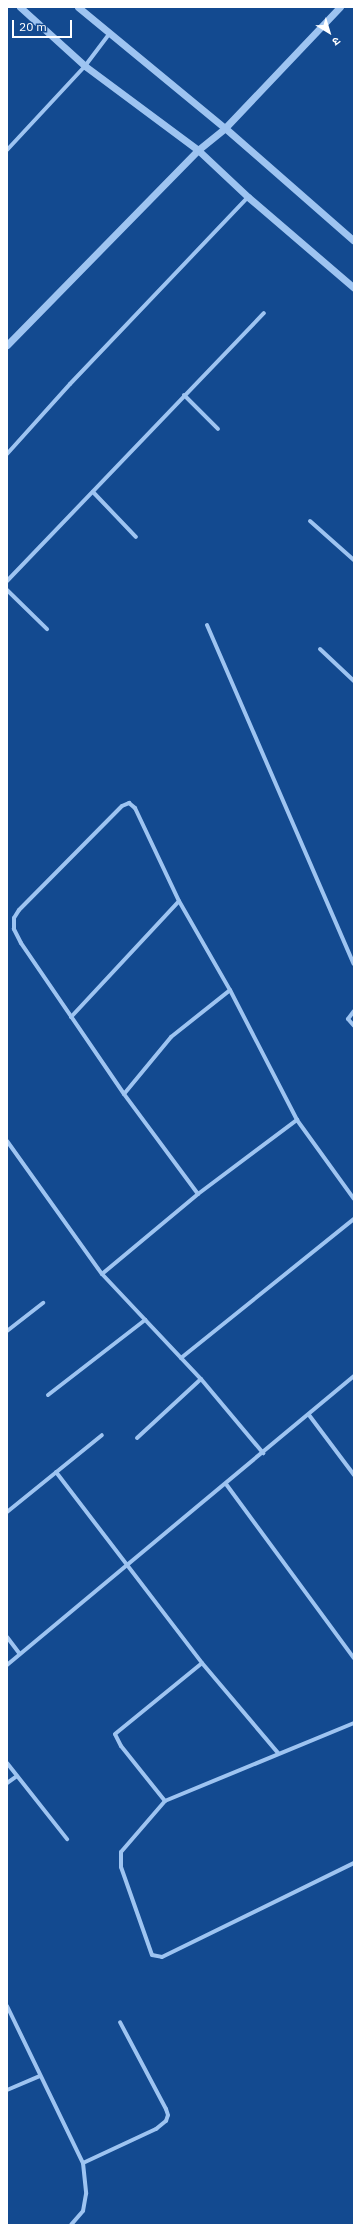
<!DOCTYPE html>
<html>
<head>
<meta charset="utf-8">
<style>
  body { margin:0 }
  #map { position:relative; width:361px; height:2232px; overflow:hidden; background:#134a90; font-family:"IBM Plex Sans","Noto Sans Devanagari",sans-serif }
  div>[style] { position:absolute }
  .minor>* { height:4px; margin:-2px; padding:0 2px; transform-origin:2px; border-radius:2px; background:#9ec4f1 }
  .tertiary>* { height:7px; margin:-3.5px; padding:0 3.5px; transform-origin:3.5px; border-radius:3.5px; background:#9ec4f1 }
  span { translate:-50% -50%; white-space:nowrap; text-align:center; line-height:1.15; -webkit-text-stroke:3px #134a90; paint-order:stroke }
  .frame { position:absolute; inset:0; border:8px solid #fff; pointer-events:none }
  .north { position:absolute; left:309px; top:12px; width:40px; height:40px; -webkit-text-stroke:3px #134a90; paint-order:stroke; rotate:142deg; font-size:11px; font-weight:700; line-height:16px; text-align:center; color:#fff }
  .north::after { content:''; display:block; margin:auto; width:14px; height:18px; background:#fff; clip-path:polygon(50% 0,100% 100%,50% 72%,0 100%) }
  .scale { position:absolute; left:12px; top:20px; width:60px; height:18px; box-sizing:border-box; border:2px solid #fff; border-top:0; padding-left:5px; font-size:12px; line-height:14px; white-space:nowrap; color:#fff; -webkit-text-stroke:3px #134a90; paint-order:stroke }
</style>
</head>
<body>
<div id="map">
  <div class="minor">
    <i style="left:7px;top:150px;width:115px;rotate:-47.1deg"></i>
    <i style="left:85px;top:66px;width:41px;rotate:-52.9deg"></i>
    <i style="left:184px;top:395px;width:48px;rotate:45deg"></i>
    <i style="left:7px;top:454px;width:94px;rotate:-48deg"></i>
    <i style="left:70px;top:384px;width:258px;rotate:-46.4deg"></i>
    <i style="left:93px;top:492px;width:62px;rotate:46.3deg"></i>
    <i style="left:310px;top:521px;width:59px;rotate:41.6deg"></i>
    <i style="left:7px;top:581px;width:371px;rotate:-46.2deg"></i>
    <i style="left:7px;top:590px;width:56px;rotate:44.3deg"></i>
    <i style="left:207px;top:625px;width:369px;rotate:66.6deg"></i>
    <i style="left:320px;top:649px;width:47px;rotate:43.3deg"></i>
    <i style="left:354px;top:1011px;width:10px;rotate:127deg"></i>
    <i style="left:348px;top:1019px;width:9px;rotate:49deg"></i>
    <i style="left:71px;top:1017px;width:158px;rotate:-47deg"></i>
    <i style="left:124px;top:1094px;width:74px;rotate:-50.5deg"></i>
    <i style="left:171px;top:1037px;width:75px;rotate:-38.5deg"></i>
    <i style="left:7px;top:1141px;width:163px;rotate:54.5deg"></i>
    <i style="left:102px;top:1274px;width:144px;rotate:46.7deg"></i>
    <i style="left:201px;top:1379px;width:97px;rotate:50deg"></i>
    <i style="left:198px;top:1194px;width:124px;rotate:-126.5deg"></i>
    <i style="left:124px;top:1094px;width:183px;rotate:-124.3deg"></i>
    <i style="left:21px;top:943px;width:16px;rotate:-117deg"></i>
    <i style="left:14px;top:929px;width:11px;rotate:-90deg"></i>
    <i style="left:14px;top:918px;width:9px;rotate:-58deg"></i>
    <i style="left:19px;top:910px;width:146px;rotate:-45.3deg"></i>
    <i style="left:122px;top:806px;width:8px;rotate:-23deg"></i>
    <i style="left:129px;top:803px;width:8px;rotate:40deg"></i>
    <i style="left:135px;top:808px;width:103px;rotate:64.7deg"></i>
    <i style="left:179px;top:901px;width:103px;rotate:60.2deg"></i>
    <i style="left:230px;top:990px;width:146px;rotate:62.7deg"></i>
    <i style="left:297px;top:1120px;width:97px;rotate:54.2deg"></i>
    <i style="left:102px;top:1274px;width:125px;rotate:-39.8deg"></i>
    <i style="left:198px;top:1194px;width:124px;rotate:-36.8deg"></i>
    <i style="left:7px;top:1331px;width:46px;rotate:-37.9deg"></i>
    <i style="left:181px;top:1358px;width:222px;rotate:-38.8deg"></i>
    <i style="left:48px;top:1395px;width:123px;rotate:-37.7deg"></i>
    <i style="left:309px;top:1415px;width:75px;rotate:53.1deg"></i>
    <i style="left:137px;top:1438px;width:87px;rotate:-42.7deg"></i>
    <i style="left:56px;top:1472px;width:240px;rotate:52.6deg"></i>
    <i style="left:202px;top:1663px;width:118px;rotate:49.8deg"></i>
    <i style="left:226px;top:1484px;width:216px;rotate:53.7deg"></i>
    <i style="left:7px;top:1512px;width:122px;rotate:-39deg"></i>
    <i style="left:7px;top:1637px;width:21px;rotate:53deg"></i>
    <i style="left:7px;top:1665px;width:452px;rotate:-39.8deg"></i>
    <i style="left:354px;top:1723px;width:204px;rotate:157.6deg"></i>
    <i style="left:165px;top:1801px;width:67px;rotate:130.8deg"></i>
    <i style="left:121px;top:1852px;width:15px;rotate:90deg"></i>
    <i style="left:121px;top:1867px;width:93px;rotate:70.6deg"></i>
    <i style="left:152px;top:1955px;width:10px;rotate:11deg"></i>
    <i style="left:162px;top:1957px;width:214px;rotate:-26.1deg"></i>
    <i style="left:7px;top:1763px;width:97px;rotate:51.7deg"></i>
    <i style="left:7px;top:1783px;width:12px;rotate:-35deg"></i>
    <i style="left:165px;top:1801px;width:70px;rotate:-128.7deg"></i>
    <i style="left:121px;top:1746px;width:13px;rotate:-117deg"></i>
    <i style="left:115px;top:1734px;width:112px;rotate:-39.2deg"></i>
    <i style="left:7px;top:2006px;width:174px;rotate:64.2deg"></i>
    <i style="left:83px;top:2163px;width:31px;rotate:84deg"></i>
    <i style="left:86px;top:2194px;width:17px;rotate:100deg"></i>
    <i style="left:83px;top:2211px;width:18px;rotate:131deg"></i>
    <i style="left:7px;top:2090px;width:36px;rotate:-23deg"></i>
    <i style="left:83px;top:2163px;width:81px;rotate:-25deg"></i>
    <i style="left:156px;top:2129px;width:13px;rotate:-39deg"></i>
    <i style="left:166px;top:2121px;width:6px;rotate:-72deg"></i>
    <i style="left:168px;top:2115px;width:6px;rotate:-108deg"></i>
    <i style="left:166px;top:2109px;width:98px;rotate:-117.9deg"></i>
  </div>
  <div class="tertiary">
    <i style="left:20px;top:7px;width:88px;rotate:42.2deg"></i>
    <i style="left:85px;top:66px;width:141px;rotate:36.6deg"></i>
    <i style="left:198px;top:150px;width:69px;rotate:43.2deg"></i>
    <i style="left:248px;top:197px;width:140px;rotate:40.6deg"></i>
    <i style="left:78px;top:7px;width:190px;rotate:39.5deg"></i>
    <i style="left:225px;top:128px;width:171px;rotate:41.2deg"></i>
    <i style="left:7px;top:345px;width:273px;rotate:-45.6deg"></i>
    <i style="left:198px;top:150px;width:35px;rotate:-39deg"></i>
    <i style="left:225px;top:128px;width:167px;rotate:-46.5deg"></i>
  </div>
  <div class="frame"></div>
  <div class="north">उ</div>
  <div class="scale">20 m</div>
</div>
</body>
</html>
